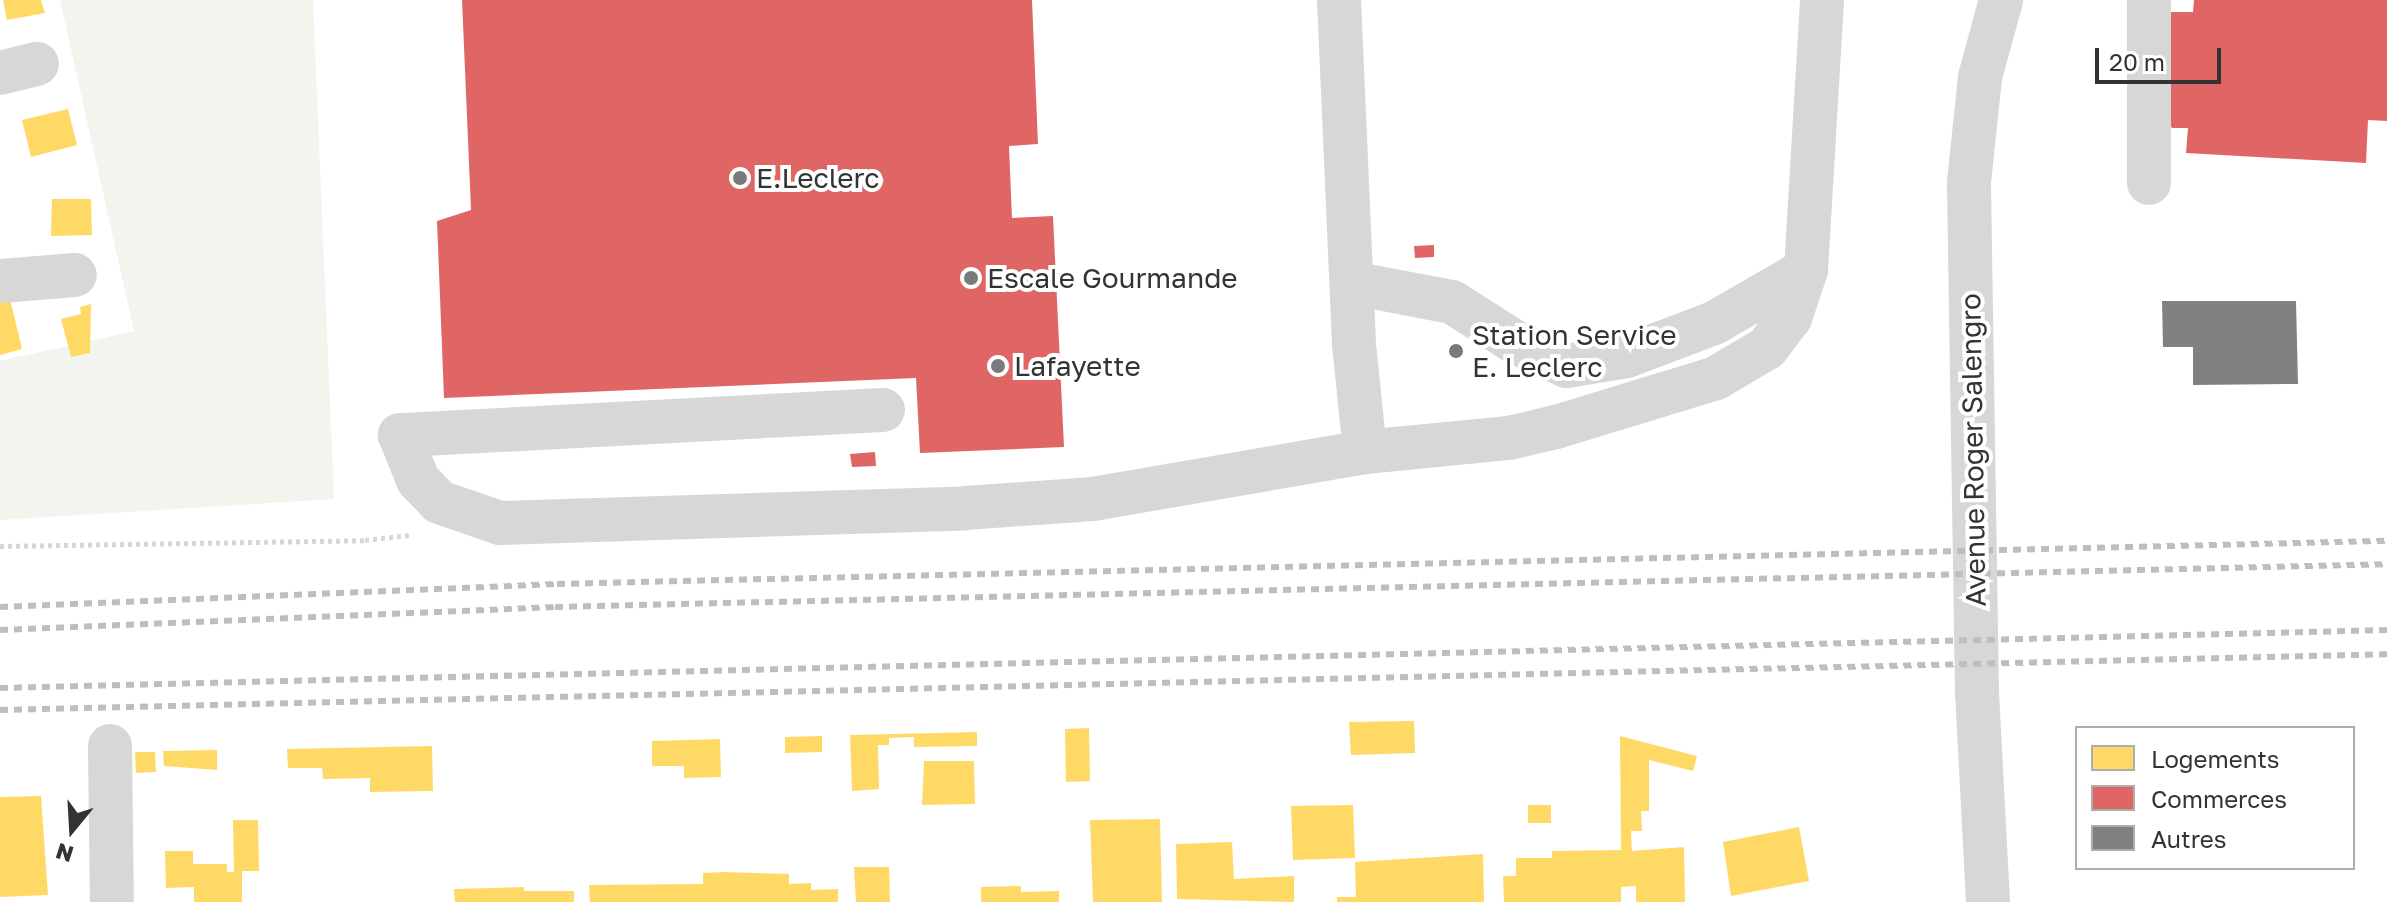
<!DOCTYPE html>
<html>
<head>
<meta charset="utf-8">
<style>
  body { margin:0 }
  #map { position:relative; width:2387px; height:902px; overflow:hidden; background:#fff; font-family:"Golos Text",sans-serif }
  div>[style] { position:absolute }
  .green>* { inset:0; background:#f1f5ed }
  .homes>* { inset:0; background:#ffd966 }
  .shops>* { inset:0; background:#e06666 }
  .building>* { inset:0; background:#818181 }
  .path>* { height:5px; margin-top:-2.5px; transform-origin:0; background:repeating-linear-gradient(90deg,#d6d6d6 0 4px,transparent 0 8px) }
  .minor>* { height:44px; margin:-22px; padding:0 22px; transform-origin:22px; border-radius:22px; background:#d7d7d7 }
  .rail>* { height:6px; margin-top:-3px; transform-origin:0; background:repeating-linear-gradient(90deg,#bebebe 0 8px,transparent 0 14px) }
  .dots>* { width:22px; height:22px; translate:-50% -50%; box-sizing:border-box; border:4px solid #fff; border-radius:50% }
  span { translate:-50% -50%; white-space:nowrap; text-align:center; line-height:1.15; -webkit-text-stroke:8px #fff; paint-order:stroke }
  .poi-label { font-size:28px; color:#333 }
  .left { translate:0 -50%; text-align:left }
  .street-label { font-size:28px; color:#333 }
  .legend { position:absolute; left:2075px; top:726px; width:280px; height:144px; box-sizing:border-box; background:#fff; border:2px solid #adadad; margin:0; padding:10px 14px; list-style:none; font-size:24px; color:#333 }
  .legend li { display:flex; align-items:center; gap:16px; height:40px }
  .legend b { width:40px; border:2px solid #adadad }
  .north { position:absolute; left:32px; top:790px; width:80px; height:80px; -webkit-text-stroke:6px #fff; paint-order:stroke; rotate:198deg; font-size:22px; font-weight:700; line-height:32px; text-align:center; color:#333 }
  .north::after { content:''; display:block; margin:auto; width:28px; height:36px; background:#333; clip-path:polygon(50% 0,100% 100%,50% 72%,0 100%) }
  .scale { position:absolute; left:2095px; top:48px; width:126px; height:36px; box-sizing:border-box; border:4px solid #333; border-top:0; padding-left:10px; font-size:24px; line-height:28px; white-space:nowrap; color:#333; -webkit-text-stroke:6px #fff; paint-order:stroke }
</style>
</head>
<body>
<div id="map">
  <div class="green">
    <i style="clip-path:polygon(60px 0,313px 0,334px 499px,0 520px,0 361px,134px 331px)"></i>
  </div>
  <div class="homes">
    <i style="clip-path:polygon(3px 0,41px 0,45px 13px,7px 20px)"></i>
    <i style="clip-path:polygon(68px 109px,77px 145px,31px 157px,22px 120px)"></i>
    <i style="clip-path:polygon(52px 199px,91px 199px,92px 235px,51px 236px)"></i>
    <i style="clip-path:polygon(8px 290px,22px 349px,0 355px,0 292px)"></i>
    <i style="clip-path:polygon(91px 304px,90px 353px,71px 357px,61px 319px,81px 314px,80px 307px)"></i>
    <i style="clip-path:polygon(1414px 721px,1415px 753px,1351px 755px,1349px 722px)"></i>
    <i style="clip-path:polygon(1089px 728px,1090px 781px,1066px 782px,1065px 729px)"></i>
    <i style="clip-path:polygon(977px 732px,977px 746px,914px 747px,914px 737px,889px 738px,889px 745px,878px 745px,879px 789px,852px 791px,850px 735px)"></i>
    <i style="clip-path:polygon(822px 736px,822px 752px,785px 753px,785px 737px)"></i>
    <i style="clip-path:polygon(1620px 736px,1697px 756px,1693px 771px,1649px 760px,1649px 811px,1641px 811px,1642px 831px,1631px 831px,1632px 851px,1684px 847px,1685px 902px,1636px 902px,1636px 886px,1621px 887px,1621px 902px,1504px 902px,1503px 876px,1516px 876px,1516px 858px,1552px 858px,1552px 851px,1621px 850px)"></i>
    <i style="clip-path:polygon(720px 739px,721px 777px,684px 778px,684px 766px,652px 766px,652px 741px)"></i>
    <i style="clip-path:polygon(432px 746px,433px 791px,370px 792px,370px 778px,323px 779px,322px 768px,288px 768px,287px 749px)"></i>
    <i style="clip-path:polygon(217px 750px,217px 770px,164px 766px,163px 751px)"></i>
    <i style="clip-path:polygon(135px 752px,155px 752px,156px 772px,136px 773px)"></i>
    <i style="clip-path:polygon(924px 761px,974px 761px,975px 804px,922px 805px)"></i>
    <i style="clip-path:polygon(41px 796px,48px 895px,0 897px,0 797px)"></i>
    <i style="clip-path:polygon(1353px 805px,1355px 858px,1293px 860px,1291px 806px)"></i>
    <i style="clip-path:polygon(1528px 805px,1551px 805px,1551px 823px,1528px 823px)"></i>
    <i style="clip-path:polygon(1160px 819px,1162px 902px,1093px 902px,1090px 820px)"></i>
    <i style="clip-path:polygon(233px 820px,258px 820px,259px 871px,242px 871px,242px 902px,194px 902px,194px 887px,166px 888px,165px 851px,193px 851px,193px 864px,227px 864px,227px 872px,234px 872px)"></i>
    <i style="clip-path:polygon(1799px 827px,1809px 881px,1731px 896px,1723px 842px)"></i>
    <i style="clip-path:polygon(1232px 842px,1234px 879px,1294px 876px,1294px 902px,1177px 899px,1176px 844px)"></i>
    <i style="clip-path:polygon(1483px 854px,1484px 902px,1337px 902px,1337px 897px,1356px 897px,1355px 862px)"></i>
    <i style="clip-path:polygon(854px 867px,889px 867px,890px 902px,856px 902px)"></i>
    <i style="clip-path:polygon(724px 872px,789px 874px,789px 884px,811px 883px,811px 890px,838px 889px,838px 902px,590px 902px,589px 885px,703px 884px,703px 873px)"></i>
    <i style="clip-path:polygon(1021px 886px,1021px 892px,1059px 891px,1059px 902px,981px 902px,981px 887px)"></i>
    <i style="clip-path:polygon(524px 887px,524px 891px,574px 891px,574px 902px,455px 902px,454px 889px)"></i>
  </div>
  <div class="shops">
    <i style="clip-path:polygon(462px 0,1032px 0,1038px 144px,1009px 146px,1012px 218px,1053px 216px,1064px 447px,920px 453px,916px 378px,444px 398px,437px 221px,471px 210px)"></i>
    <i style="clip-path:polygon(2194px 0,2387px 0,2387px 121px,2368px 120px,2366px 163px,2186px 153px,2188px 128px,2172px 128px,2158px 104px,2161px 12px,2193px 12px)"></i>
    <i style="clip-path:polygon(1434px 245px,1434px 257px,1415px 258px,1414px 246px)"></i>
    <i style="clip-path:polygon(875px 452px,876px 466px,852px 467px,850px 454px)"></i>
  </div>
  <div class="building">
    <i style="clip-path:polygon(2162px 301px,2296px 301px,2298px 384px,2193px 385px,2193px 347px,2163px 347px)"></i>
  </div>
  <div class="path">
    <i style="left:0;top:546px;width:365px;rotate:-0.9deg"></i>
    <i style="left:365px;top:540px;width:45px;rotate:-6.3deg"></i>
  </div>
  <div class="minor">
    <i style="left:1339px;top:0;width:344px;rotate:87.5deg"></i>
    <i style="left:1354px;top:344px;width:109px;rotate:84.2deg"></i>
    <i style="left:2149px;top:0;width:183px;rotate:90deg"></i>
    <i style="left:0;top:73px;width:38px;rotate:-14deg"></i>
    <i style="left:0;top:281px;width:75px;rotate:-4.6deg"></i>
    <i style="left:1352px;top:283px;width:102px;rotate:10.8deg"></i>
    <i style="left:1452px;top:302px;width:75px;rotate:32.4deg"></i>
    <i style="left:1515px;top:342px;width:57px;rotate:24.8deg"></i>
    <i style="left:1567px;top:366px;width:61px;rotate:-9.5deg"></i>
    <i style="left:1627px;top:356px;width:93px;rotate:-20.8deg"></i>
    <i style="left:1714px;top:323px;width:106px;rotate:-29.9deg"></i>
    <i style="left:883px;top:410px;width:484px;rotate:177deg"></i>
    <i style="left:400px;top:435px;width:48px;rotate:68.2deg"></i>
    <i style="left:418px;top:480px;width:30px;rotate:46deg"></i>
    <i style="left:439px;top:502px;width:65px;rotate:19deg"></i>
    <i style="left:500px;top:523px;width:465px;rotate:-1.8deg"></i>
    <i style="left:965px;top:508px;width:128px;rotate:-4deg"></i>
    <i style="left:1093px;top:499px;width:276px;rotate:-9.8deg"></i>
    <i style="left:1365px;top:452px;width:145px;rotate:-5.6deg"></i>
    <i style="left:1509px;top:438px;width:48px;rotate:-13.2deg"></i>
    <i style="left:1556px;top:427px;width:167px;rotate:-17deg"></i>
    <i style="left:1716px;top:378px;width:59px;rotate:-30.5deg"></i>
    <i style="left:1767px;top:348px;width:38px;rotate:-53deg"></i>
    <i style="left:1790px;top:318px;width:51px;rotate:-71.6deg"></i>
    <i style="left:1806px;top:270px;width:270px;rotate:-86.6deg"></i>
    <i style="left:110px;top:746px;width:156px;rotate:89.3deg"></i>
    <i style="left:1988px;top:902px;width:208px;rotate:-93deg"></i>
    <i style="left:1977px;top:694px;width:512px;rotate:-90.9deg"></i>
    <i style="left:1969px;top:182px;width:106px;rotate:-84deg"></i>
    <i style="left:1980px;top:77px;width:80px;rotate:-74.7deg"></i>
  </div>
  <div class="rail">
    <i style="left:0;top:607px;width:557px;rotate:-2.36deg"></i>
    <i style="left:557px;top:584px;width:1831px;rotate:-1.35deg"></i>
    <i style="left:0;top:630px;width:555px;rotate:-2.37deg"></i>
    <i style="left:555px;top:607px;width:1833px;rotate:-1.34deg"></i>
    <i style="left:0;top:688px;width:2388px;rotate:-1.39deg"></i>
    <i style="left:0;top:710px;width:2388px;rotate:-1.34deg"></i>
  </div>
  <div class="dots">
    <i style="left:740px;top:178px;background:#7a7a7a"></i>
    <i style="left:971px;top:278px;background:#7a7a7a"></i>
    <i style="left:1456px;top:351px;background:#7a7a7a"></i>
    <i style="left:998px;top:366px;background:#7a7a7a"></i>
  </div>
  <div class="poi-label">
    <span class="left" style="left:756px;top:178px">E.Leclerc</span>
    <span class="left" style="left:987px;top:278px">Escale Gourmande</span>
    <span class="left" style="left:1472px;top:351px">Station Service<br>E. Leclerc</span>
    <span class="left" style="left:1014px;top:366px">Lafayette</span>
  </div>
  <div class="street-label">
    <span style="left:1973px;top:450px;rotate:-91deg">Avenue Roger Salengro</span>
  </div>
  <ul class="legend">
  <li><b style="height:22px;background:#ffd966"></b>Logements</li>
  <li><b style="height:22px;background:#e06666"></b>Commerces</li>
  <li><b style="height:22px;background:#818181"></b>Autres</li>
  </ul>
  <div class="north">N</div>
  <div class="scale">20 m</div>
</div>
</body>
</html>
